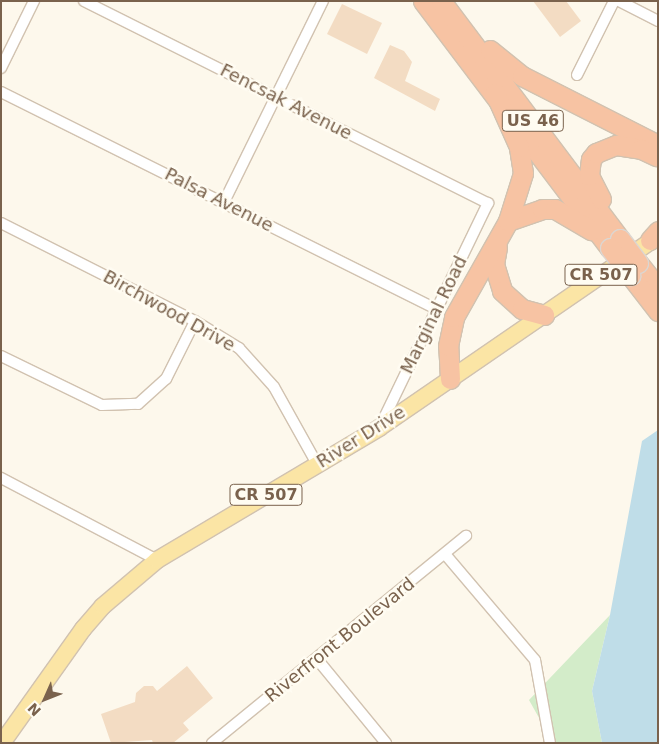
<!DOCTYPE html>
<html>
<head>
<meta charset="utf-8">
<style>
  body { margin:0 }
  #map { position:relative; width:659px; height:744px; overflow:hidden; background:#fdf8ec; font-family:"DejaVu Sans",sans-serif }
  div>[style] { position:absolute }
  .green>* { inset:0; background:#d3ecc9 }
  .water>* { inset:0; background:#bfdde8 }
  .building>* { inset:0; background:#f3dcc3 }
  .roads { filter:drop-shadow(1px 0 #d1c2b0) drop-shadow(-1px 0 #d1c2b0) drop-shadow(0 1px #d1c2b0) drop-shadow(0 -1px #d1c2b0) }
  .minor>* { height:10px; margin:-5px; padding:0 5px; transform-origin:5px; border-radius:5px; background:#fff }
  .primary>* { height:16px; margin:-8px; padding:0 8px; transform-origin:8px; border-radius:8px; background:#fbe5a5 }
  .motorway>* { height:19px; margin:-9.5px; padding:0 9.5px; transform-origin:9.5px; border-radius:9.5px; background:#f7c3a3 }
  .bridges { filter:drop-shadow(1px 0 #dcd6d1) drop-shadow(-1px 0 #dcd6d1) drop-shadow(0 1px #dcd6d1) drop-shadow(0 -1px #dcd6d1) }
  .motorway-bridge>* { height:19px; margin:-9.5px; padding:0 9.5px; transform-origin:9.5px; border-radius:9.5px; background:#f7c3a3 }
  span { translate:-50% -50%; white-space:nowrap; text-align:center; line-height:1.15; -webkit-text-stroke:5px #fffcf2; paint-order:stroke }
  .shield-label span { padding:1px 4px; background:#fffcf2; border:1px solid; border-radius:4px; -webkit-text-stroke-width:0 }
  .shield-label { font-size:16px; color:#7a624d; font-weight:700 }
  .street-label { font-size:18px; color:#7a624d }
  .frame { position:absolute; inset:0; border:2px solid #7a624d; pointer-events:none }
  .north { position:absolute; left:20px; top:674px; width:50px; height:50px; -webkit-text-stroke:4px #fffcf2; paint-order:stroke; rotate:226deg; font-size:14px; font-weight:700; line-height:20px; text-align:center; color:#7a624d }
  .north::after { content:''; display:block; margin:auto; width:18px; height:22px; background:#7a624d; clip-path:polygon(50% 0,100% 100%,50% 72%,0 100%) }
</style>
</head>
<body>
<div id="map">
  <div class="green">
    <i style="clip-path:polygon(610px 615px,592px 691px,602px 743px,553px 743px,529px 700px)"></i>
  </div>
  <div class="water">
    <i style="clip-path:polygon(658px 430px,658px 743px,602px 743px,592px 691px,610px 615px,642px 441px)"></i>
  </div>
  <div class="building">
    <i style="clip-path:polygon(533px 1px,566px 1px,581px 21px,560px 37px)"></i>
    <i style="clip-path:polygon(342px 4px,382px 23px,367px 54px,327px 34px)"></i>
    <i style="clip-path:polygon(390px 45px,404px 51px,412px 62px,405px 81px,440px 99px,435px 111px,374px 78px)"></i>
    <i style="clip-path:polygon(187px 666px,213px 698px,183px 723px,189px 730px,173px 743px,153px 743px,152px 740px,111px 743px,101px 714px,135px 702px,136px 693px,144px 686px,153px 686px,157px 691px)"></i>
  </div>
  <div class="roads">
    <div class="minor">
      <i style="left:84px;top:1px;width:452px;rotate:26.6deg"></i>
      <i style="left:488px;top:203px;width:246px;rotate:115.8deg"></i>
      <i style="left:619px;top:1px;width:44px;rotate:27.1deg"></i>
      <i style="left:1px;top:68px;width:75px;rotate:-63.8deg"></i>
      <i style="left:577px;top:75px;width:83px;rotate:-63.4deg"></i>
      <i style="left:1px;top:92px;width:486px;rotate:26.5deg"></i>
      <i style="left:224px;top:202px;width:224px;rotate:-63.8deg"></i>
      <i style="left:1px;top:223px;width:217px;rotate:26.8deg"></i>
      <i style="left:195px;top:321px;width:52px;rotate:31.5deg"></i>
      <i style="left:239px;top:348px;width:52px;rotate:48.1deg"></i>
      <i style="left:274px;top:387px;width:88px;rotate:60.8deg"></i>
      <i style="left:1px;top:356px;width:112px;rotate:25.9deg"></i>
      <i style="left:102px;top:405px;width:36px;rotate:-2deg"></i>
      <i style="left:138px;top:404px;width:38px;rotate:-42deg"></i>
      <i style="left:166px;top:379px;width:65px;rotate:-63.4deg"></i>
      <i style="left:1px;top:478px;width:176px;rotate:27.7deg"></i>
      <i style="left:445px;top:554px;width:139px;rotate:49.7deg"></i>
      <i style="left:535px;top:660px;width:84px;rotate:79.8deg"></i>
      <i style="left:317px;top:659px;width:109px;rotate:50.6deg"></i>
      <i style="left:212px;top:743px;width:328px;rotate:-39.2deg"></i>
    </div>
    <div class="primary">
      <i style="left:2px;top:743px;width:140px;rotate:-54.6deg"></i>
      <i style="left:83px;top:629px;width:30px;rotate:-49deg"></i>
      <i style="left:103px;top:606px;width:71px;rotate:-40.4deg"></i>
      <i style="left:157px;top:560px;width:258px;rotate:-30.7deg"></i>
      <i style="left:379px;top:428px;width:339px;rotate:-34.5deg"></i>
    </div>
    <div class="motorway">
      <i style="left:423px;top:1px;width:310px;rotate:52.9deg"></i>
      <i style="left:441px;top:1px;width:298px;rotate:53.1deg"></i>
      <i style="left:490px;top:50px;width:41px;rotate:39.1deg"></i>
      <i style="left:522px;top:76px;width:153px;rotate:26.9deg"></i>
      <i style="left:601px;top:199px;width:27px;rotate:-117deg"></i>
      <i style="left:589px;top:175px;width:16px;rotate:-83deg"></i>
      <i style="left:591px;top:159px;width:8px;rotate:-50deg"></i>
      <i style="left:596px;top:153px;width:22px;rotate:-22deg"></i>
      <i style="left:616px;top:145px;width:25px;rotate:9deg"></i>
      <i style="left:641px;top:149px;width:17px;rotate:25deg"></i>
      <i style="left:508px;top:221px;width:36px;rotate:-19deg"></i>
      <i style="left:542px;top:209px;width:13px"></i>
      <i style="left:555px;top:209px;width:42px;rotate:30.3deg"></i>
      <i style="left:650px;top:240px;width:12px;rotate:-48deg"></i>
      <i style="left:497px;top:247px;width:17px;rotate:100deg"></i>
      <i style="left:494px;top:264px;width:28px;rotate:73deg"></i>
      <i style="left:502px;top:291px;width:27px;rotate:42deg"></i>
      <i style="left:522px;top:309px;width:23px;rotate:15deg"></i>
      <i style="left:638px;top:263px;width:32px;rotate:51deg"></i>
      <i style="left:630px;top:275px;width:46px;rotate:52.1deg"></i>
      <i style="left:450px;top:379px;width:33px;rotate:-93deg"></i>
      <i style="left:448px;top:346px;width:30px;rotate:-78deg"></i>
      <i style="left:454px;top:317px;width:110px;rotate:-60.6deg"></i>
      <i style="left:508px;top:221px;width:50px;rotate:-72.6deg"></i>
      <i style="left:523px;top:173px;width:26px;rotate:-99deg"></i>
      <i style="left:519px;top:147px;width:59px;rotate:-114deg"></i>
    </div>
  </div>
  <div class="bridges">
    <div class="motorway-bridge">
      <i style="left:620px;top:239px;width:30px;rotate:53deg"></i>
      <i style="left:610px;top:248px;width:34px;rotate:53deg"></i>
    </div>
  </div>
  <div class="shield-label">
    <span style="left:533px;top:121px">US 46</span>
    <span style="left:601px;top:275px">CR 507</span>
    <span style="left:266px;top:495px">CR 507</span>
  </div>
  <div class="street-label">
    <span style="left:286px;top:102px;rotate:27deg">Fencsak Avenue</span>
    <span style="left:219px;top:200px;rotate:27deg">Palsa Avenue</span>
    <span style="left:169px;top:311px;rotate:29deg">Birchwood Drive</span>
    <span style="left:434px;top:315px;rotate:-64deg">Marginal Road</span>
    <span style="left:361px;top:437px;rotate:-32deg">River Drive</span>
    <span style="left:340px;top:640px;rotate:-39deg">Riverfront Boulevard</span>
  </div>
  <div class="frame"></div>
  <div class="north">N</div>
</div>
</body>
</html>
